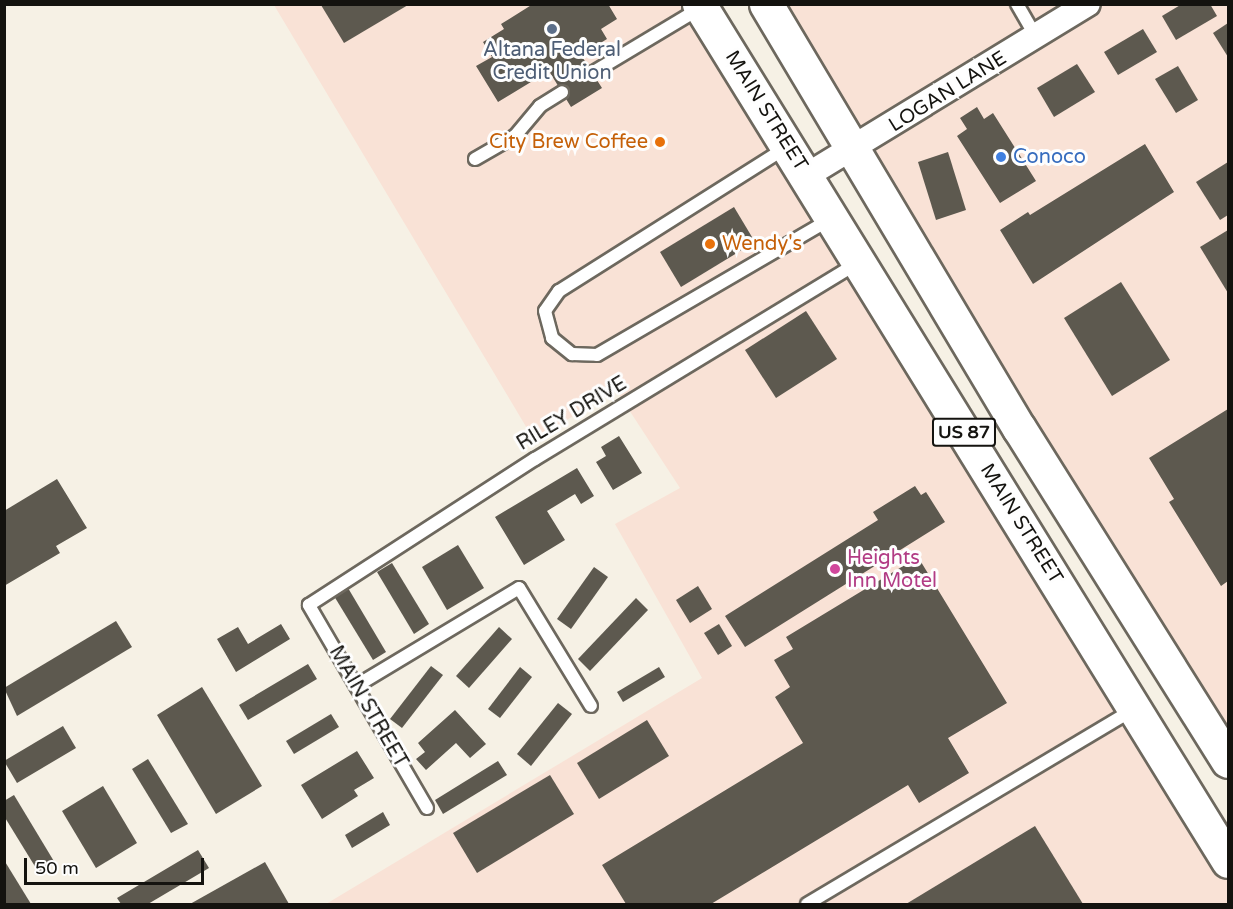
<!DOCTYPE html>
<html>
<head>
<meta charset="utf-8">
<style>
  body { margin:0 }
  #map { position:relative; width:1233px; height:909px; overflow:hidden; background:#f6f1e5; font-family:"Varela Round",sans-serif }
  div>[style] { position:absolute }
  .commercial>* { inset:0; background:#f9e2d6 }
  .building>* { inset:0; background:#5d594f }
  .roads { filter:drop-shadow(2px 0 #6d685e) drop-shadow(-2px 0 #6d685e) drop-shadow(0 2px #6d685e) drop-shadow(0 -2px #6d685e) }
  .service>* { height:12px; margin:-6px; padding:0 6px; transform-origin:6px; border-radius:6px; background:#fff }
  .minor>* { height:24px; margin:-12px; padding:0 12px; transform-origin:12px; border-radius:12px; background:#fff }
  .primary>* { height:33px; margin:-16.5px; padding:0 16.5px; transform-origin:16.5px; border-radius:16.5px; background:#fff }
  .dots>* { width:16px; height:16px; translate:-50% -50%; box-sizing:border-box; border:3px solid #fefefe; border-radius:50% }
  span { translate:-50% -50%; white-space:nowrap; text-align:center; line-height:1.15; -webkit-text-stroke:6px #fefefe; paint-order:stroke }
  .shield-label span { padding:2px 4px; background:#fefefe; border:2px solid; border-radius:4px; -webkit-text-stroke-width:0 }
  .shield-label { font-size:18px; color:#14130f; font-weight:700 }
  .service-label { font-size:20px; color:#4e5e75 }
  .street-label { font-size:20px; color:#14130f }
  .food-label { font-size:20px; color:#c56008 }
  .right { translate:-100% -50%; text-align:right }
  .left { translate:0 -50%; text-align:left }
  .shop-label { font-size:20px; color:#366cbe }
  .hotel-label { font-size:20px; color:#b23c85 }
  .frame { position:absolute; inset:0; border:6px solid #14130f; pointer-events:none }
  .scale { position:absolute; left:24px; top:858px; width:180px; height:27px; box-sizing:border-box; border:3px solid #14130f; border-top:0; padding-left:8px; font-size:18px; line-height:21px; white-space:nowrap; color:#14130f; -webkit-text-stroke:4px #fefefe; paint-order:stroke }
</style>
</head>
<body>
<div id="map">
  <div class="commercial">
    <i style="clip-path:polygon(274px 5px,699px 5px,1228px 861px,1228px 904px,326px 904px,702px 678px,615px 524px,680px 488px,616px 390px,534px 440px)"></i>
    <i style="clip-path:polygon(766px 5px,1228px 5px,1228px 762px)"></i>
  </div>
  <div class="building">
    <i style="clip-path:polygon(533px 4px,608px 4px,617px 19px,601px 29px,607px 39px,581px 55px,602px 88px,571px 107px,549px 71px,498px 102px,476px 66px,492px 57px,483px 42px,504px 29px,501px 24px)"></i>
    <i style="clip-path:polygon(1182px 4px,1210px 4px,1217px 16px,1176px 40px,1162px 16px)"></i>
    <i style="clip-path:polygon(321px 5px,408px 5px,344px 43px)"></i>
    <i style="clip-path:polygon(1228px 23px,1228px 57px,1213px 33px)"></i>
    <i style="clip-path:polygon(1143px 29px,1157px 52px,1118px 75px,1104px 52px)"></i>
    <i style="clip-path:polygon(1077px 64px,1095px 92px,1054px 117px,1037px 88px)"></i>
    <i style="clip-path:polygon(1178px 66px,1198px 100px,1176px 113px,1155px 79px)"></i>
    <i style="clip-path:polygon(977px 107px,984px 119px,993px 113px,1036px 181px,1000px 203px,957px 136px,967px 129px,960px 118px)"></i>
    <i style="clip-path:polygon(1145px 144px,1174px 192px,1033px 284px,1000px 230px,1028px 212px,1030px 215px)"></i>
    <i style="clip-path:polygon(948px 152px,966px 210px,936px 220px,918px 162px)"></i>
    <i style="clip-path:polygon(1228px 162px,1228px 215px,1220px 220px,1196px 182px)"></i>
    <i style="clip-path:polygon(734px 207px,755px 242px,681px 287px,660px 252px)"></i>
    <i style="clip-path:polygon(1228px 230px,1228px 293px,1200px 247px)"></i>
    <i style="clip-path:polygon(1121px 282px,1170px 360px,1112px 396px,1064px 318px)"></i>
    <i style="clip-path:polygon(806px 311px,837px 359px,776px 398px,745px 350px)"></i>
    <i style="clip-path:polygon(1228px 409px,1228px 581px,1221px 586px,1169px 502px,1174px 499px,1149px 458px)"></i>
    <i style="clip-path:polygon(619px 436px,642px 473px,613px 490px,596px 462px,606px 456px,601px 447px)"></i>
    <i style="clip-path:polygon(577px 468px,594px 496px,581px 504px,575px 494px,547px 511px,565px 540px,524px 565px,495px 517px)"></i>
    <i style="clip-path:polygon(57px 479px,87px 528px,56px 546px,60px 553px,4px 586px,4px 511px)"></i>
    <i style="clip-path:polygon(915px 486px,921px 495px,926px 492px,945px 522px,745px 647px,725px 616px,878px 520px,873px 512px)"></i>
    <i style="clip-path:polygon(458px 545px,484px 588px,447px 610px,422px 567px)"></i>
    <i style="clip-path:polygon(918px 557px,1007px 703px,948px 738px,969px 773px,919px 803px,908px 785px,711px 904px,626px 904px,602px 865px,803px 743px,775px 697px,790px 687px,774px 660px,793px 649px,786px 637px)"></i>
    <i style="clip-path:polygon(392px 563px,429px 624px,414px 634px,377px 572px)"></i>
    <i style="clip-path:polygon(594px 567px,608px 577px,571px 629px,557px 619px)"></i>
    <i style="clip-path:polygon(698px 586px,712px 609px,690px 623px,676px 600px)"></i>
    <i style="clip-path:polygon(348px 588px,386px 652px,373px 660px,334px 596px)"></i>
    <i style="clip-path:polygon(636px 598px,648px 610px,590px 671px,578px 659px)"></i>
    <i style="clip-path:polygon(116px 621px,132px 647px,17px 716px,4px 688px)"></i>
    <i style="clip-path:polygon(281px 624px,290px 639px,236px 672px,217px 639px,238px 627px,248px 644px)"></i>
    <i style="clip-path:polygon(719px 624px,732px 646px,718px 655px,704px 633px)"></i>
    <i style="clip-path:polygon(499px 627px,512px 639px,469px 688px,456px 676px)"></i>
    <i style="clip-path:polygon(308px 664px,317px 679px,248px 720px,239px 705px)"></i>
    <i style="clip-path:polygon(431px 666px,443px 675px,402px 728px,390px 719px)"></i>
    <i style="clip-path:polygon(520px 667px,532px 677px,500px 718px,488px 709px)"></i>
    <i style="clip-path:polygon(659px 667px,665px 677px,623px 702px,617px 692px)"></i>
    <i style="clip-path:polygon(202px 687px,262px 786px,216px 814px,157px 715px)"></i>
    <i style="clip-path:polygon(558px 703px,572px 714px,531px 766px,517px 754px)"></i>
    <i style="clip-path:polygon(455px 710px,486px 744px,470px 758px,456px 743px,426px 770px,416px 759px,425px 752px,418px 743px)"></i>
    <i style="clip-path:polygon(331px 714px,339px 727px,294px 754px,286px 741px)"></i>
    <i style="clip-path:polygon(647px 720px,669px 756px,599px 799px,577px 763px)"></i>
    <i style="clip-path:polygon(63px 726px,76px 748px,17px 783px,4px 761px)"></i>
    <i style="clip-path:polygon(357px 751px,374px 778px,354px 790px,358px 796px,322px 819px,301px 785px)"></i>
    <i style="clip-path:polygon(148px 759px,188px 824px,171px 833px,132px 769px)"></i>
    <i style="clip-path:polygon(498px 761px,507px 775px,443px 814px,435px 800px)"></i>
    <i style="clip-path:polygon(550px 775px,574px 814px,477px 873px,453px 833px)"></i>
    <i style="clip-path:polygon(103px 786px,137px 843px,96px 868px,62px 811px)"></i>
    <i style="clip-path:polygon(14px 795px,55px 863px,39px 873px,4px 816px,4px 801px)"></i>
    <i style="clip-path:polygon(383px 812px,390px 825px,352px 848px,345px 835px)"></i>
    <i style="clip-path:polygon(1035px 826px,1083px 904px,906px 904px)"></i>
    <i style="clip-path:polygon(198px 850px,209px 868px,148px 904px,121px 904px,117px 898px)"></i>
    <i style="clip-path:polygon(4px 860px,31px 904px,4px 904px)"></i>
    <i style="clip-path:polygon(265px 862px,289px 904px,190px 904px)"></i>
  </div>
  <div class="roads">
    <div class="service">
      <i style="left:1017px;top:4px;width:38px;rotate:60deg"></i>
      <i style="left:592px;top:73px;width:125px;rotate:-30.9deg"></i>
      <i style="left:787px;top:147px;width:270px;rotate:147.7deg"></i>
      <i style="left:559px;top:291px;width:24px;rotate:125deg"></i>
      <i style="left:545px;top:311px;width:28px;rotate:75deg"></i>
      <i style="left:552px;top:338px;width:26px;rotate:39deg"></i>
      <i style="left:572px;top:354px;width:25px;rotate:2deg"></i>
      <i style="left:597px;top:355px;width:271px;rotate:-30.2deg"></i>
      <i style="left:475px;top:159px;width:46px;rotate:-29.9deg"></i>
      <i style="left:515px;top:136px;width:39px;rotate:-50deg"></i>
      <i style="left:540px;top:106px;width:26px;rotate:-32deg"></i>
      <i style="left:356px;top:686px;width:190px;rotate:-31deg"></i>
      <i style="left:519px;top:588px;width:138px;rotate:58.6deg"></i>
      <i style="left:427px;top:808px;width:235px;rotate:-120.2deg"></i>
      <i style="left:309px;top:605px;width:269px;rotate:-32.9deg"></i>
      <i style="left:535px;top:459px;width:377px;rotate:-31.3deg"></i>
      <i style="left:807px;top:904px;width:381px;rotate:-30.8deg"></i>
    </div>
    <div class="minor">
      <i style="left:806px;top:176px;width:330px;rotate:-31.4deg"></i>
    </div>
    <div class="primary">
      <i style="left:699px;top:4px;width:1007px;rotate:58.31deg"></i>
      <i style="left:766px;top:4px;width:494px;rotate:59.2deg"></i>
      <i style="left:1019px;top:428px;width:393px;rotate:57.9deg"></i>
    </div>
  </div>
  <div class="dots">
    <i style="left:552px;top:29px;background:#5c6f8a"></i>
    <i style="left:660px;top:142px;background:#e8710a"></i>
    <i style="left:1001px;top:157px;background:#3f7fe0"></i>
    <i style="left:710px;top:244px;background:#e8710a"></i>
    <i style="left:835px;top:569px;background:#d1479c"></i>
  </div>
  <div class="shield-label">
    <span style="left:964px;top:432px">US 87</span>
  </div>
  <div class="service-label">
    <span style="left:552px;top:62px">Altana Federal<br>Credit Union</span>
  </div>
  <div class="street-label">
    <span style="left:948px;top:92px;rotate:-32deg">LOGAN LANE</span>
    <span style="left:766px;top:111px;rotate:58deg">MAIN STREET</span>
    <span style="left:572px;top:414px;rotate:-31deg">RILEY DRIVE</span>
    <span style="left:1021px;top:524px;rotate:58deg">MAIN STREET</span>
    <span style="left:368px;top:707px;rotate:60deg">MAIN STREET</span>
  </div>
  <div class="food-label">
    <span class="right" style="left:648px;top:142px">City Brew Coffee</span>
    <span class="left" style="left:722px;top:244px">Wendy's</span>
  </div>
  <div class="shop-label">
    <span class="left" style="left:1013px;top:157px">Conoco</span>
  </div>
  <div class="hotel-label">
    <span class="left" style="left:847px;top:570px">Heights<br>Inn Motel</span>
  </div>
  <div class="frame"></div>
  <div class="scale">50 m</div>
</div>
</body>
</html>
